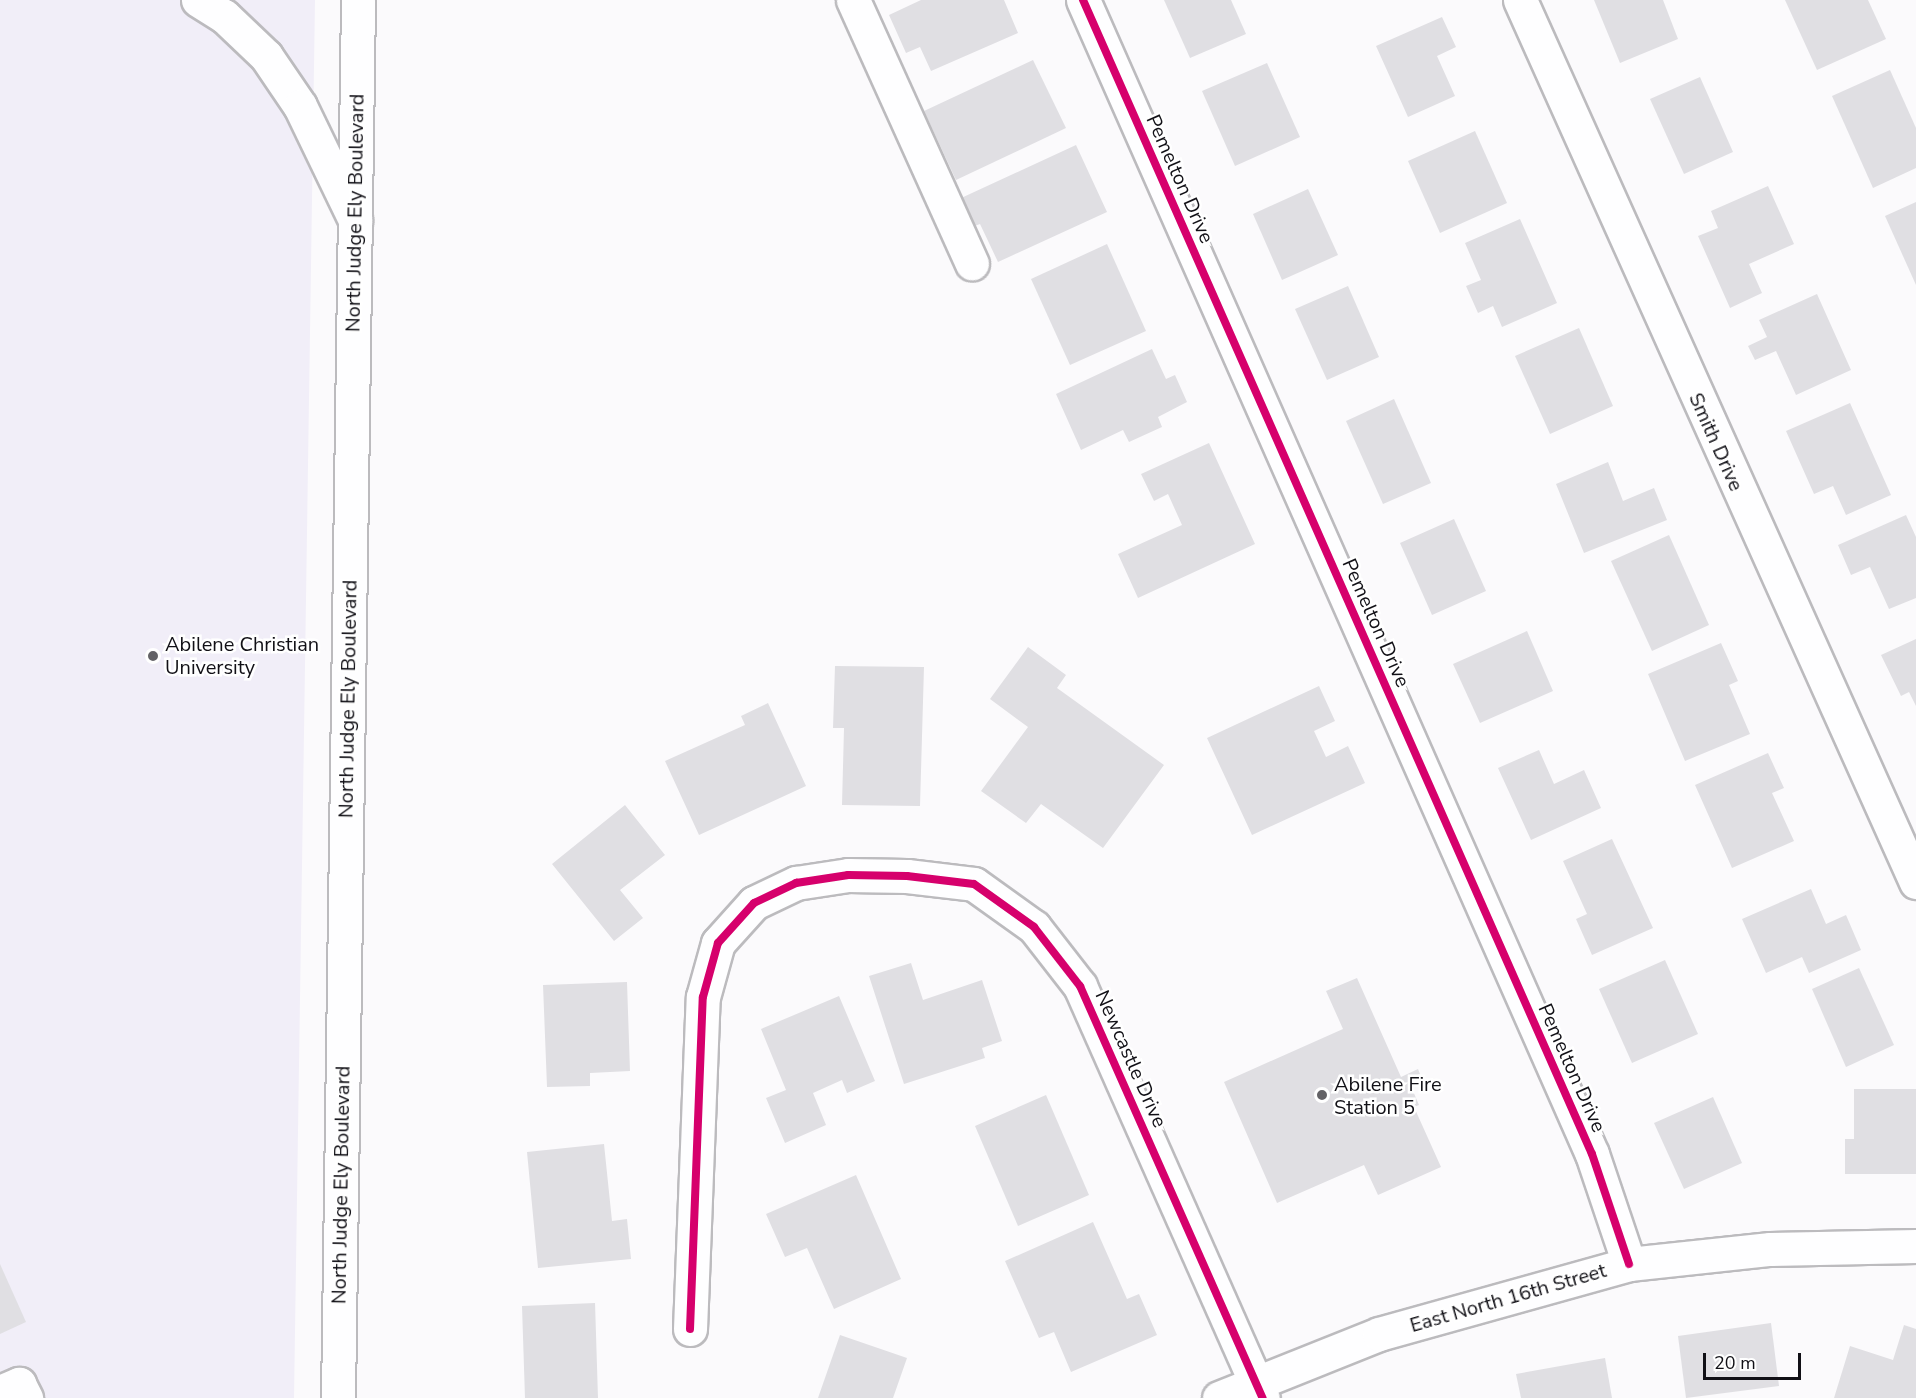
<!DOCTYPE html>
<html>
<head>
<meta charset="utf-8">
<style>
  body { margin:0 }
  #map { position:relative; width:1916px; height:1398px; overflow:hidden; background:#fbfafc; font-family:"Nunito Sans",sans-serif }
  div>[style] { position:absolute }
  .built>* { inset:0; background:#f1eef8 }
  .building>* { inset:0; background:#e0dfe3 }
  .roads { filter:drop-shadow(2px 0 #bcbbbe) drop-shadow(-2px 0 #bcbbbe) drop-shadow(0 2px #bcbbbe) drop-shadow(0 -2px #bcbbbe) }
  .minor>* { height:33px; margin:-16.5px; padding:0 16.5px; transform-origin:16.5px; border-radius:16.5px; background:#fefeff }
  .major>* { height:33px; margin:-16.5px; padding:0 16.5px; transform-origin:16.5px; border-radius:16.5px; background:#fefeff }
  .cycleway>* { height:8px; margin:-4px; padding:0 4px; transform-origin:4px; border-radius:4px; background:#d6006c }
  .dots>* { width:16px; height:16px; translate:-50% -50%; box-sizing:border-box; border:3px solid #fff; border-radius:50% }
  span { translate:-50% -50%; white-space:nowrap; text-align:center; line-height:1.15; -webkit-text-stroke:5px #fff; paint-order:stroke }
  .street-label { font-size:20px; color:#111016 }
  .poi-label { font-size:20px; color:#111016 }
  .left { translate:0 -50%; text-align:left }
  .scale { position:absolute; left:1703px; top:1353px; width:98px; height:27px; box-sizing:border-box; border:3px solid #111016; border-top:0; padding-left:8px; font-size:18px; line-height:21px; white-space:nowrap; color:#111016; -webkit-text-stroke:4px #fff; paint-order:stroke }
</style>
</head>
<body>
<div id="map">
  <div class="built">
    <i style="clip-path:polygon(0 0,315px 0,294px 1398px,0 1398px)"></i>
  </div>
  <div class="building">
    <i style="clip-path:polygon(921px 0,1004px 0,1018px 33px,931px 71px,920px 47px,906px 53px,889px 15px)"></i>
    <i style="clip-path:polygon(1164px 0,1231px 0,1246px 34px,1190px 58px)"></i>
    <i style="clip-path:polygon(1594px 0,1663px 0,1678px 39px,1620px 63px)"></i>
    <i style="clip-path:polygon(1785px 0,1868px 0,1886px 39px,1817px 70px)"></i>
    <i style="clip-path:polygon(1442px 17px,1456px 47px,1437px 56px,1455px 96px,1408px 117px,1376px 46px)"></i>
    <i style="clip-path:polygon(1033px 60px,1066px 128px,956px 180px,924px 111px)"></i>
    <i style="clip-path:polygon(1267px 63px,1300px 137px,1235px 166px,1202px 91px)"></i>
    <i style="clip-path:polygon(1890px 70px,1916px 128px,1916px 168px,1873px 188px,1832px 96px)"></i>
    <i style="clip-path:polygon(1700px 77px,1733px 152px,1684px 174px,1650px 99px)"></i>
    <i style="clip-path:polygon(1475px 131px,1507px 203px,1440px 233px,1408px 161px)"></i>
    <i style="clip-path:polygon(1076px 145px,1107px 212px,998px 262px,980px 224px,972px 227px,959px 199px)"></i>
    <i style="clip-path:polygon(1768px 186px,1794px 244px,1749px 264px,1762px 293px,1730px 308px,1698px 236px,1718px 228px,1711px 211px)"></i>
    <i style="clip-path:polygon(1308px 189px,1338px 255px,1282px 280px,1253px 214px)"></i>
    <i style="clip-path:polygon(1916px 202px,1916px 285px,1885px 216px)"></i>
    <i style="clip-path:polygon(1520px 219px,1557px 303px,1502px 327px,1493px 306px,1478px 313px,1466px 286px,1481px 280px,1465px 243px)"></i>
    <i style="clip-path:polygon(1107px 244px,1146px 331px,1070px 365px,1031px 279px)"></i>
    <i style="clip-path:polygon(1348px 286px,1379px 357px,1327px 380px,1295px 309px)"></i>
    <i style="clip-path:polygon(1817px 294px,1851px 370px,1796px 395px,1776px 351px,1755px 360px,1748px 346px,1767px 337px,1759px 320px)"></i>
    <i style="clip-path:polygon(1579px 328px,1613px 406px,1550px 434px,1515px 356px)"></i>
    <i style="clip-path:polygon(1152px 349px,1166px 379px,1175px 375px,1187px 402px,1158px 417px,1162px 427px,1129px 442px,1123px 430px,1081px 450px,1056px 394px)"></i>
    <i style="clip-path:polygon(1394px 399px,1431px 483px,1383px 504px,1346px 421px)"></i>
    <i style="clip-path:polygon(1850px 403px,1891px 495px,1846px 515px,1833px 486px,1814px 494px,1786px 431px)"></i>
    <i style="clip-path:polygon(1209px 443px,1255px 544px,1138px 598px,1118px 554px,1182px 525px,1168px 494px,1154px 501px,1141px 474px)"></i>
    <i style="clip-path:polygon(1608px 462px,1623px 501px,1654px 488px,1667px 520px,1584px 553px,1556px 484px)"></i>
    <i style="clip-path:polygon(1906px 515px,1916px 537px,1916px 598px,1889px 609px,1870px 567px,1851px 575px,1838px 545px)"></i>
    <i style="clip-path:polygon(1454px 519px,1486px 591px,1432px 615px,1400px 543px)"></i>
    <i style="clip-path:polygon(1669px 535px,1709px 625px,1652px 651px,1611px 561px)"></i>
    <i style="clip-path:polygon(1527px 631px,1553px 691px,1480px 723px,1453px 664px)"></i>
    <i style="clip-path:polygon(1916px 639px,1916px 706px,1909px 692px,1901px 696px,1881px 655px)"></i>
    <i style="clip-path:polygon(1721px 643px,1738px 681px,1729px 685px,1750px 734px,1685px 761px,1648px 674px)"></i>
    <i style="clip-path:polygon(1028px 647px,1066px 675px,1057px 688px,1164px 765px,1103px 848px,1041px 804px,1026px 823px,981px 791px,1028px 727px,990px 699px)"></i>
    <i style="clip-path:polygon(835px 666px,924px 667px,920px 806px,842px 805px,844px 728px,833px 728px)"></i>
    <i style="clip-path:polygon(1319px 686px,1335px 721px,1314px 731px,1326px 757px,1348px 746px,1365px 783px,1252px 835px,1207px 738px)"></i>
    <i style="clip-path:polygon(768px 703px,806px 786px,699px 835px,665px 761px,745px 725px,741px 716px)"></i>
    <i style="clip-path:polygon(1539px 750px,1554px 784px,1584px 770px,1601px 808px,1531px 840px,1498px 768px)"></i>
    <i style="clip-path:polygon(1768px 753px,1784px 788px,1772px 793px,1794px 841px,1732px 868px,1695px 785px)"></i>
    <i style="clip-path:polygon(625px 805px,665px 855px,620px 890px,643px 918px,614px 941px,552px 864px)"></i>
    <i style="clip-path:polygon(1612px 839px,1653px 928px,1592px 955px,1576px 919px,1587px 914px,1563px 861px)"></i>
    <i style="clip-path:polygon(1811px 889px,1826px 924px,1846px 915px,1861px 950px,1809px 973px,1802px 957px,1766px 973px,1742px 919px)"></i>
    <i style="clip-path:polygon(1665px 960px,1698px 1034px,1632px 1063px,1599px 989px)"></i>
    <i style="clip-path:polygon(911px 963px,923px 1000px,982px 980px,1002px 1041px,982px 1048px,985px 1058px,904px 1084px,869px 976px)"></i>
    <i style="clip-path:polygon(1859px 968px,1894px 1045px,1846px 1067px,1812px 989px)"></i>
    <i style="clip-path:polygon(1357px 978px,1401px 1077px,1418px 1069px,1422px 1079px,1410px 1084px,1419px 1105px,1414px 1107px,1441px 1167px,1378px 1195px,1364px 1165px,1277px 1203px,1224px 1082px,1343px 1029px,1326px 991px)"></i>
    <i style="clip-path:polygon(627px 982px,630px 1071px,590px 1073px,590px 1086px,547px 1087px,543px 985px)"></i>
    <i style="clip-path:polygon(839px 996px,875px 1081px,847px 1093px,842px 1080px,813px 1093px,826px 1125px,785px 1143px,766px 1098px,786px 1090px,761px 1029px)"></i>
    <i style="clip-path:polygon(1854px 1089px,1916px 1089px,1916px 1174px,1845px 1174px,1845px 1139px,1854px 1139px)"></i>
    <i style="clip-path:polygon(1046px 1095px,1089px 1195px,1018px 1226px,975px 1126px)"></i>
    <i style="clip-path:polygon(1713px 1097px,1742px 1163px,1684px 1189px,1654px 1123px)"></i>
    <i style="clip-path:polygon(604px 1144px,612px 1221px,627px 1219px,631px 1259px,538px 1268px,527px 1152px)"></i>
    <i style="clip-path:polygon(856px 1175px,901px 1279px,834px 1309px,807px 1248px,785px 1257px,766px 1214px)"></i>
    <i style="clip-path:polygon(1093px 1222px,1127px 1299px,1139px 1294px,1157px 1335px,1071px 1372px,1054px 1332px,1039px 1338px,1005px 1261px)"></i>
    <i style="clip-path:polygon(0 1264px,26px 1322px,0 1334px)"></i>
    <i style="clip-path:polygon(595px 1303px,598px 1398px,525px 1398px,522px 1306px)"></i>
    <i style="clip-path:polygon(1771px 1323px,1779px 1386px,1686px 1398px,1678px 1336px)"></i>
    <i style="clip-path:polygon(1904px 1325px,1916px 1329px,1916px 1398px,1834px 1398px,1850px 1346px,1893px 1360px)"></i>
    <i style="clip-path:polygon(840px 1335px,907px 1358px,893px 1398px,818px 1398px)"></i>
    <i style="clip-path:polygon(1605px 1358px,1612px 1398px,1521px 1398px,1516px 1374px)"></i>
  </div>
  <div class="roads">
    <div class="minor">
      <i style="left:198px;top:0;width:31px;rotate:32deg"></i>
      <i style="left:224px;top:16px;width:58px;rotate:43.6deg"></i>
      <i style="left:266px;top:56px;width:60px;rotate:55.8deg"></i>
      <i style="left:300px;top:106px;width:127px;rotate:64.2deg"></i>
      <i style="left:853px;top:0;width:289px;rotate:65.7deg"></i>
      <i style="left:1083px;top:0;width:1261px;rotate:66.2deg"></i>
      <i style="left:1592px;top:1154px;width:116px;rotate:71.4deg"></i>
      <i style="left:1520px;top:0;width:967px;rotate:65.82deg"></i>
      <i style="left:690px;top:1329px;width:332px;rotate:-87.8deg"></i>
      <i style="left:703px;top:997px;width:56px;rotate:-74.5deg"></i>
      <i style="left:718px;top:943px;width:54px;rotate:-48deg"></i>
      <i style="left:754px;top:903px;width:47px;rotate:-25.5deg"></i>
      <i style="left:796px;top:883px;width:53px;rotate:-8.7deg"></i>
      <i style="left:848px;top:875px;width:59px;rotate:1deg"></i>
      <i style="left:907px;top:876px;width:67px;rotate:6.8deg"></i>
      <i style="left:974px;top:884px;width:74px;rotate:35.6deg"></i>
      <i style="left:1034px;top:927px;width:75px;rotate:52.1deg"></i>
      <i style="left:1080px;top:986px;width:451px;rotate:66.1deg"></i>
      <i style="left:0;top:1392px;width:21px;rotate:-23deg"></i>
      <i style="left:19px;top:1384px;width:16px;rotate:63deg"></i>
      <i style="left:1219px;top:1398px;width:172px;rotate:-21.8deg"></i>
      <i style="left:1379px;top:1334px;width:260px;rotate:-15.6deg"></i>
      <i style="left:1629px;top:1264px;width:142px;rotate:-6.1deg"></i>
      <i style="left:1770px;top:1249px;width:146px;rotate:-1.2deg"></i>
    </div>
    <div class="major">
      <i style="left:338px;top:1398px;width:1398px;rotate:-89.18deg"></i>
    </div>
  </div>
  <div class="cycleway">
    <i style="left:1083px;top:0;width:1261px;rotate:66.2deg"></i>
    <i style="left:1592px;top:1154px;width:116px;rotate:71.4deg"></i>
    <i style="left:690px;top:1329px;width:332px;rotate:-87.8deg"></i>
    <i style="left:703px;top:997px;width:56px;rotate:-74.5deg"></i>
    <i style="left:718px;top:943px;width:54px;rotate:-48deg"></i>
    <i style="left:754px;top:903px;width:47px;rotate:-25.5deg"></i>
    <i style="left:796px;top:883px;width:53px;rotate:-8.7deg"></i>
    <i style="left:848px;top:875px;width:59px;rotate:1deg"></i>
    <i style="left:907px;top:876px;width:67px;rotate:6.8deg"></i>
    <i style="left:974px;top:884px;width:74px;rotate:35.6deg"></i>
    <i style="left:1034px;top:927px;width:75px;rotate:52.1deg"></i>
    <i style="left:1080px;top:986px;width:451px;rotate:66.1deg"></i>
  </div>
  <div class="dots">
    <i style="left:153px;top:656px;background:#636266"></i>
    <i style="left:1322px;top:1095px;background:#636266"></i>
  </div>
  <div class="street-label">
    <span style="left:1180px;top:179px;rotate:66deg">Pemelton Drive</span>
    <span style="left:355px;top:213px;rotate:-89deg">North Judge Ely Boulevard</span>
    <span style="left:1716px;top:442px;rotate:66deg">Smith Drive</span>
    <span style="left:1376px;top:623px;rotate:66deg">Pemelton Drive</span>
    <span style="left:348px;top:699px;rotate:-89deg">North Judge Ely Boulevard</span>
    <span style="left:1131px;top:1059px;rotate:66deg">Newcastle Drive</span>
    <span style="left:1572px;top:1068px;rotate:66deg">Pemelton Drive</span>
    <span style="left:341px;top:1185px;rotate:-89deg">North Judge Ely Boulevard</span>
    <span style="left:1508px;top:1298px;rotate:-16deg">East North 16th Street</span>
  </div>
  <div class="poi-label">
    <span class="left" style="left:165px;top:656px">Abilene Christian<br>University</span>
    <span class="left" style="left:1334px;top:1096px">Abilene Fire<br>Station 5</span>
  </div>
  <div class="scale">20 m</div>
</div>
</body>
</html>
